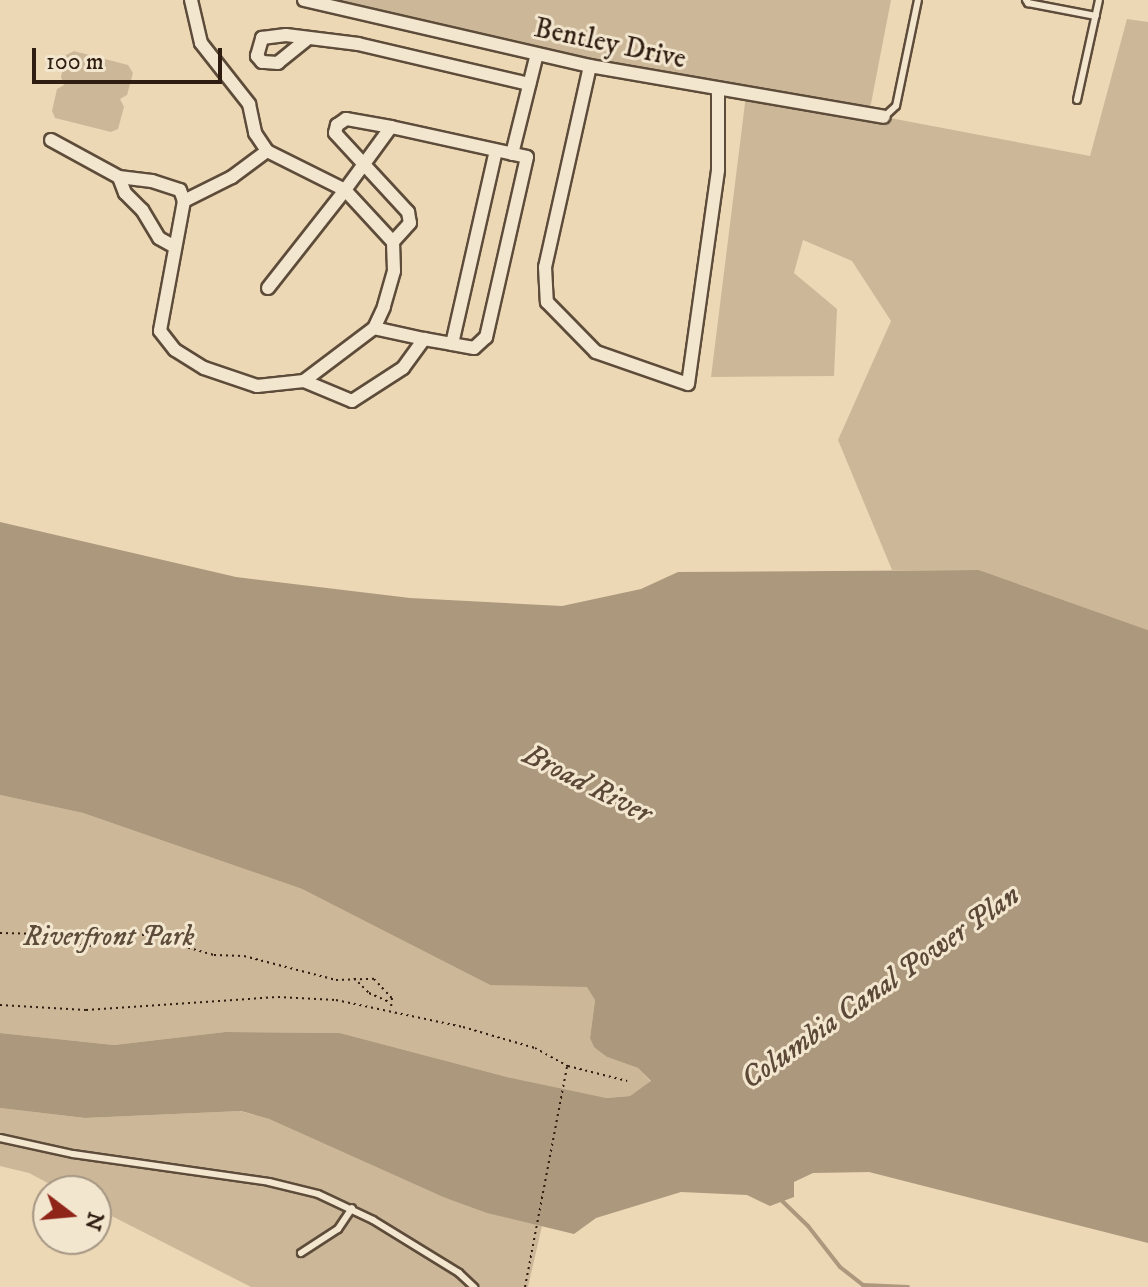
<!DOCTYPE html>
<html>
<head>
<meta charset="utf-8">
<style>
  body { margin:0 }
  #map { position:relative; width:1148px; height:1287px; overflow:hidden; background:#ecd8b5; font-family:"IM FELL DW Pica",serif }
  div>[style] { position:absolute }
  .green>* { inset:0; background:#ccb899 }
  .water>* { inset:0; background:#ac987d }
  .stream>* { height:4px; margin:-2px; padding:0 2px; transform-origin:2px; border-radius:2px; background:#ac987d }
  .path>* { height:2px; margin-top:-1px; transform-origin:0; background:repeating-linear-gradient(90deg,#2f1d11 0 2px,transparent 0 6px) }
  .roads { filter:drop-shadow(2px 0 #5e4c3a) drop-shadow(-2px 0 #5e4c3a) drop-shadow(0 2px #5e4c3a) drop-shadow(0 -2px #5e4c3a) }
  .lane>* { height:6px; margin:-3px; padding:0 3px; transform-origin:3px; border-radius:3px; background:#f3e6cf }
  .street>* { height:12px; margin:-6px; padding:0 6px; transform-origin:6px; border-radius:6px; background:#f3e6cf }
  span { translate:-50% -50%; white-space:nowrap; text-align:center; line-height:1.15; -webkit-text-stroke:6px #f3e6cf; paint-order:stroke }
  .street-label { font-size:28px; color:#2f1d11 }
  .park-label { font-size:28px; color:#5e4c3a; font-style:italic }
  .water-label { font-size:30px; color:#5b4837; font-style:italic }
  .north { position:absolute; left:32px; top:1175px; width:80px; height:80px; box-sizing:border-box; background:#f3e6cf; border:2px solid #a59683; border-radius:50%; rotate:106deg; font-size:22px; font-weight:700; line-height:32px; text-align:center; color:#2f1d11 }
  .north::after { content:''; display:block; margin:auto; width:28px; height:36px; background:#8f2418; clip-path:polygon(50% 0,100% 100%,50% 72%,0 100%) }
  .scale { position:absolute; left:32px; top:48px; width:190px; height:36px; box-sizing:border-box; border:4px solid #2f1d11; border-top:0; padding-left:10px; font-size:24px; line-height:28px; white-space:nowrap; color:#2f1d11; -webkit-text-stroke:6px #f3e6cf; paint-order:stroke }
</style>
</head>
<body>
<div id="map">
  <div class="green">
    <i style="clip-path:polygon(304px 0,891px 0,869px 114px,1090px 156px,1127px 19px,1148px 22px,1148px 630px,979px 570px,892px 570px,838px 440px,891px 321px,852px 261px,803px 240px,794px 273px,837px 309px,834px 376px,711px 377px,746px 95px)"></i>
    <i style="clip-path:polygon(74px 51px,128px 65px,133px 73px,127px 95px,120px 99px,124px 107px,118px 129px,111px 132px,55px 118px,52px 111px,57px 89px,64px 85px,61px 77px,66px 55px)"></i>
    <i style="clip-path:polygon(0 795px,83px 813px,302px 889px,490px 985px,576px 984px,588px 987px,595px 1000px,590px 1038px,607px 1057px,638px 1068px,651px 1082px,630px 1096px,606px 1098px,542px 1226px,528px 1287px,251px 1287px,96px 1208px,96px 1191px,63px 1191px,29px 1173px,0 1166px,0 1108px,85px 1118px,240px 1111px,269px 1119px,443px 1197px,530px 1223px,511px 1078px,340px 1033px,225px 1032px,114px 1045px,0 1033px)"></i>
  </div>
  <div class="water">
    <i style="clip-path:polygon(0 522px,236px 577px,410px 598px,562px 606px,641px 589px,678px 572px,979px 570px,1148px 630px,1148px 1243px,869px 1172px,813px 1173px,794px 1182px,794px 1197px,770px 1206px,747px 1195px,681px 1192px,596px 1218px,574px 1234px,487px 1213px,443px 1197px,269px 1119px,241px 1111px,85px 1118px,0 1108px,0 1033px,114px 1045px,225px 1032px,340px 1033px,511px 1078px,606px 1098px,630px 1096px,651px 1081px,638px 1068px,607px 1057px,594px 1047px,590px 1038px,595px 1000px,587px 987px,490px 985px,302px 889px,83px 813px,0 795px)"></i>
  </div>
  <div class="stream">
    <i style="left:779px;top:1198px;width:40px;rotate:44deg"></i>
    <i style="left:808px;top:1226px;width:52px;rotate:52deg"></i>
    <i style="left:840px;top:1267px;width:29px;rotate:38deg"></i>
    <i style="left:863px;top:1285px;width:45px;rotate:2.5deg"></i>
  </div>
  <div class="path">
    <i style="left:0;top:933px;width:46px;rotate:1.2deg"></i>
    <i style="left:46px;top:934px;width:45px;rotate:15.6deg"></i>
    <i style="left:89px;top:946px;width:49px;rotate:-15.5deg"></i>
    <i style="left:136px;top:933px;width:81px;rotate:15.8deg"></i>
    <i style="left:214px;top:955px;width:30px;rotate:2deg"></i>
    <i style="left:244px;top:956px;width:95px;rotate:14.6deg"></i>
    <i style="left:336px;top:980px;width:38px;rotate:-2deg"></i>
    <i style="left:374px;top:979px;width:26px;rotate:47deg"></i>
    <i style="left:392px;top:998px;width:10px;rotate:96deg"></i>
    <i style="left:354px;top:978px;width:21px;rotate:45deg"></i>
    <i style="left:369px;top:993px;width:24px;rotate:24deg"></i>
    <i style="left:0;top:1005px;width:86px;rotate:3.3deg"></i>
    <i style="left:86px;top:1010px;width:192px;rotate:-3.9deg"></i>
    <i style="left:278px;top:997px;width:58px;rotate:3deg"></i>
    <i style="left:336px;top:1000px;width:130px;rotate:12deg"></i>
    <i style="left:463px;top:1027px;width:75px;rotate:16.3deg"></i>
    <i style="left:535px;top:1048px;width:38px;rotate:29deg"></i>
    <i style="left:568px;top:1066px;width:61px;rotate:14.3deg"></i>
    <i style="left:525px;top:1287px;width:224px;rotate:-79.2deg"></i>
  </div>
  <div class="roads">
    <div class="lane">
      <i style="left:1026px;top:0;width:4px;rotate:56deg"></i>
      <i style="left:1028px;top:3px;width:69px;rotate:10.8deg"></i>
      <i style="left:1077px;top:100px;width:102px;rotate:-77.6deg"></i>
      <i style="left:884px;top:117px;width:16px;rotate:-43deg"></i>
      <i style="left:896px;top:106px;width:108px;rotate:-78.3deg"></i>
      <i style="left:0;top:1138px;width:75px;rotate:12.4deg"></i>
      <i style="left:73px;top:1154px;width:198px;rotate:8.1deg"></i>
      <i style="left:269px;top:1182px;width:50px;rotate:13.8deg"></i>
      <i style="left:318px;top:1194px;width:61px;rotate:25.3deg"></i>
      <i style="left:373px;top:1220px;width:101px;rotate:31.6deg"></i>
      <i style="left:459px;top:1273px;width:21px;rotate:43deg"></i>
      <i style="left:301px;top:1253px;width:44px;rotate:-33deg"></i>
      <i style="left:338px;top:1229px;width:25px;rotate:-56deg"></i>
    </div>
    <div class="street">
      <i style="left:191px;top:0;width:44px;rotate:76.9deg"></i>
      <i style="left:201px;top:43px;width:78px;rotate:51.8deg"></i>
      <i style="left:249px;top:104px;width:30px;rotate:78deg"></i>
      <i style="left:255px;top:133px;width:22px;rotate:56deg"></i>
      <i style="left:267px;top:151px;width:87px;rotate:26.6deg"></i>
      <i style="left:345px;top:190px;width:78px;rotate:-53.9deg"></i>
      <i style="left:391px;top:127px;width:139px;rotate:12.4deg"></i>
      <i style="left:527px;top:157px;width:185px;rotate:102.8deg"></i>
      <i style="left:486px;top:337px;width:16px;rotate:137deg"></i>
      <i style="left:474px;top:348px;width:22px;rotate:-170deg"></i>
      <i style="left:304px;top:0;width:294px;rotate:13deg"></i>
      <i style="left:590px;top:66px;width:298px;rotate:9.8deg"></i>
      <i style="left:306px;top:40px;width:36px;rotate:141deg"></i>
      <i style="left:278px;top:63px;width:16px;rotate:-176deg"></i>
      <i style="left:262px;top:62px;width:8px;rotate:-130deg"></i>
      <i style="left:257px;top:56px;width:19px;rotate:-74deg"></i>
      <i style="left:262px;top:38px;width:24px;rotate:-7deg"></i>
      <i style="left:286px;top:35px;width:73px;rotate:7.1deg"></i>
      <i style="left:358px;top:44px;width:176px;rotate:13.2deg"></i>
      <i style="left:590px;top:66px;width:206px;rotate:102.6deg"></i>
      <i style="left:545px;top:267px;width:35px;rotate:87deg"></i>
      <i style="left:547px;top:302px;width:70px;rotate:45.6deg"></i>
      <i style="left:596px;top:352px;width:97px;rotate:19.2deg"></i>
      <i style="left:688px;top:384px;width:216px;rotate:-82deg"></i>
      <i style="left:718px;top:170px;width:80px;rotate:-90deg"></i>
      <i style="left:391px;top:127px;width:46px;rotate:-169.9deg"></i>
      <i style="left:346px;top:119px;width:11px;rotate:146deg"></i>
      <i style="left:337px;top:125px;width:8px;rotate:104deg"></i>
      <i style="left:335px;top:133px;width:108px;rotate:47.3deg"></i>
      <i style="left:408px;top:212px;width:11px;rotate:80deg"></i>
      <i style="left:410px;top:223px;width:25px;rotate:132deg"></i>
      <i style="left:51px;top:140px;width:77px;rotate:28.6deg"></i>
      <i style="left:267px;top:151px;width:44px;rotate:143.4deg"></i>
      <i style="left:232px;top:177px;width:54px;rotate:153.4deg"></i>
      <i style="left:184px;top:201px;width:132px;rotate:100.5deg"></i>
      <i style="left:160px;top:331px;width:24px;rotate:52deg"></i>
      <i style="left:175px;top:350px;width:34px;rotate:32deg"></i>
      <i style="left:204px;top:368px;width:56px;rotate:18.8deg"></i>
      <i style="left:257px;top:386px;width:47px;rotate:-6.1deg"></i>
      <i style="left:512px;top:154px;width:103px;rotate:-76deg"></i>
      <i style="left:175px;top:247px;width:18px;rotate:-151deg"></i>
      <i style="left:159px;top:238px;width:33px;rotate:-121deg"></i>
      <i style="left:142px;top:210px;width:24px;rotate:-135deg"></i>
      <i style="left:125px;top:193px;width:17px;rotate:-111deg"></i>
      <i style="left:119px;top:177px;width:33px;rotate:7deg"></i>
      <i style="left:152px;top:181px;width:29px;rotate:18deg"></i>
      <i style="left:180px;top:190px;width:12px;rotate:70deg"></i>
      <i style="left:268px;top:288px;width:125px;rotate:-51.8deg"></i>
      <i style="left:345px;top:190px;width:71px;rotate:47.3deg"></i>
      <i style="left:393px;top:242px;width:29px;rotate:88deg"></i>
      <i style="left:394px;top:271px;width:37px;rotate:106deg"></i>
      <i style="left:384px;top:307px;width:23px;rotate:115deg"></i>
      <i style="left:374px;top:328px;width:88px;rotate:142.9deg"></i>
      <i style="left:304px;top:381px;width:52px;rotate:22.6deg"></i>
      <i style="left:352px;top:401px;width:61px;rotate:-32.9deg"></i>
      <i style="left:403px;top:368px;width:36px;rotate:-54deg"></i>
      <i style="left:424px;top:339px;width:51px;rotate:-167.6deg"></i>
      <i style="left:424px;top:339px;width:28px;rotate:10deg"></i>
      <i style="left:452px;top:344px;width:198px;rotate:-77.2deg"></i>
    </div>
  </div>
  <div class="street-label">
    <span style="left:610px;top:44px;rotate:12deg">Bentley Drive</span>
  </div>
  <div class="park-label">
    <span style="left:109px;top:937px">Riverfront Park</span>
  </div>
  <div class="water-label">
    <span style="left:587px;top:785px;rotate:27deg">Broad River</span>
    <span style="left:881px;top:988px;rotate:-35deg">Columbia Canal Power Plan</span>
  </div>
  <div class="north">N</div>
  <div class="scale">100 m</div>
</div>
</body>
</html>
